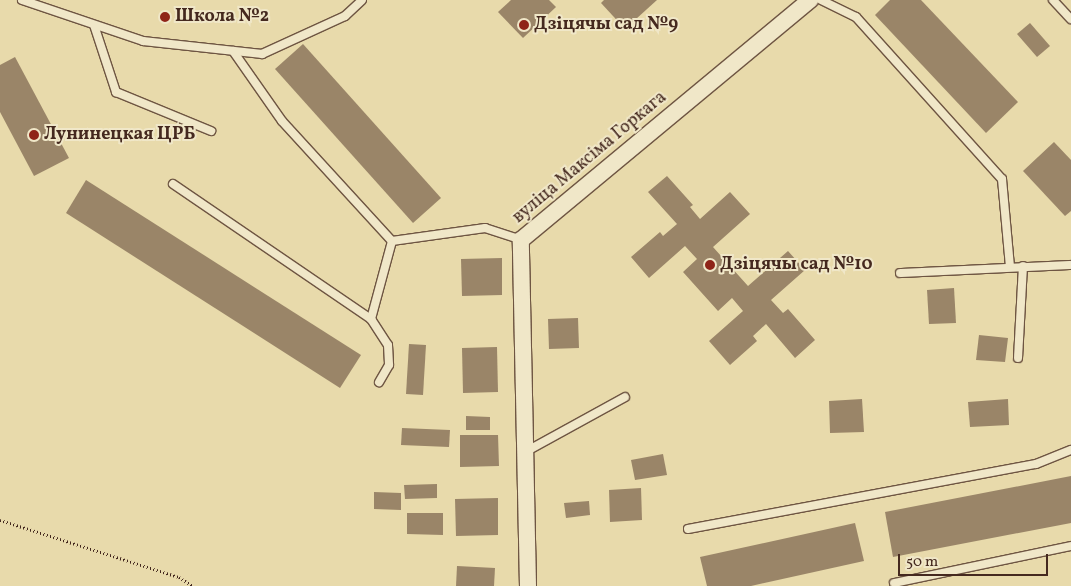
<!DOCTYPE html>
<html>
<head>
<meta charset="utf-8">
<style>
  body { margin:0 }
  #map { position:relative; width:1071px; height:586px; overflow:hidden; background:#e8daab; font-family:Vollkorn,serif }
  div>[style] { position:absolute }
  .building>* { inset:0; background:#9a8568 }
  .path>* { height:3px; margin-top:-1.5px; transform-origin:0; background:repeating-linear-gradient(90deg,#45291f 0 1px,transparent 0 3.5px) }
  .roads { filter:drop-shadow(1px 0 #6e5542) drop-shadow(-1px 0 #6e5542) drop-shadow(0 1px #6e5542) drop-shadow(0 -1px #6e5542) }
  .service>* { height:8px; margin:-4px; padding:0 4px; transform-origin:4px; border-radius:4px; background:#f0e7c8 }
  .minor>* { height:16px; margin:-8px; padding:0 8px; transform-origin:8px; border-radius:8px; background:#f0e7c8 }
  .dots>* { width:14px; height:14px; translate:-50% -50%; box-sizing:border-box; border:2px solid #f0e7c8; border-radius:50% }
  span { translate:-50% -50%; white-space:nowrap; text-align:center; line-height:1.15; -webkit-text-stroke:4px #f0e7c8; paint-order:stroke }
  .poi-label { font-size:18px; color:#45291f; font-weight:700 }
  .left { translate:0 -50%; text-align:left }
  .street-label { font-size:18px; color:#45291f }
  .scale { position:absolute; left:898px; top:554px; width:150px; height:22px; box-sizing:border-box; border:2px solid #45291f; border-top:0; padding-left:6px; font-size:15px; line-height:18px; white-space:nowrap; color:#45291f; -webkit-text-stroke:4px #f0e7c8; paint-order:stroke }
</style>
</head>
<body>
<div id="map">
  <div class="building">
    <i style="clip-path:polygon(511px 0,549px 0,556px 7px,523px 38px,498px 12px)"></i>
    <i style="clip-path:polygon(604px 0,657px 0,625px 29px,601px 3px)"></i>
    <i style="clip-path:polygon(890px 0,921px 0,1018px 102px,986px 133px,875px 15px)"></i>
    <i style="clip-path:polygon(1030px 23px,1050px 46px,1037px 57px,1017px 34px)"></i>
    <i style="clip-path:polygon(303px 44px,441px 198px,413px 223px,275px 69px)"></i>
    <i style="clip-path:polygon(15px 57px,69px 158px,34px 176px,0 112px,0 65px)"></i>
    <i style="clip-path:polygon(1054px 142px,1071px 160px,1071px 211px,1065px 216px,1023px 171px)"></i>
    <i style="clip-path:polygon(667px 176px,693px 205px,690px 207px,700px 219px,730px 192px,750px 214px,713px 247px,748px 286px,788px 251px,805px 270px,771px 300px,783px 313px,788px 309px,815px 340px,795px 358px,766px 324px,753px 336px,757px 341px,730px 365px,709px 341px,743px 311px,732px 298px,718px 311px,683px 272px,697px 259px,685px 246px,649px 278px,631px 257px,660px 232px,663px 236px,677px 224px,648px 192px)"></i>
    <i style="clip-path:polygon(86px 180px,361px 355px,340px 388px,66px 213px)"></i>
    <i style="clip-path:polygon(502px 258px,502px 295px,462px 296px,461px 259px)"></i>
    <i style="clip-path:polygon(954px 288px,956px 323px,929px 324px,927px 290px)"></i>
    <i style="clip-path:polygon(578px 318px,579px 348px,549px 349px,548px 319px)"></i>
    <i style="clip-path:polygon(979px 335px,1008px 338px,1005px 362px,976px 360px)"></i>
    <i style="clip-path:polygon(409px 344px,426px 345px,423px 395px,406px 394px)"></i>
    <i style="clip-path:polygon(497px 347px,498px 392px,463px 393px,462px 348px)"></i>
    <i style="clip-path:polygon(862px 399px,864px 432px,830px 433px,829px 401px)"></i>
    <i style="clip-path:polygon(1008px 399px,1009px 425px,970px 427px,968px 402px)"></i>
    <i style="clip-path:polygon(466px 416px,490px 417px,490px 430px,466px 430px)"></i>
    <i style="clip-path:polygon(402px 428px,450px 430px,449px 447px,401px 445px)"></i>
    <i style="clip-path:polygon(460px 435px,498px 435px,499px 466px,460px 467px)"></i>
    <i style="clip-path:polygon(663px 454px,667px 475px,635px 480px,631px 460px)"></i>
    <i style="clip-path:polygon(1071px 476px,1071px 523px,893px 557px,885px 512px)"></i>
    <i style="clip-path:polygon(437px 484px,437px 498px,405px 499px,404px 485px)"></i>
    <i style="clip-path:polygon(641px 488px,642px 520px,610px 522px,609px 490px)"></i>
    <i style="clip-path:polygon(374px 492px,401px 493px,401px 510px,374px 509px)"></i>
    <i style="clip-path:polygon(498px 498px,498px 535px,456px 536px,455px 499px)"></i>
    <i style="clip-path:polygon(589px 501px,590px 515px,566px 518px,564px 503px)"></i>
    <i style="clip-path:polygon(407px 513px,443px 513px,443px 535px,407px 534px)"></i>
    <i style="clip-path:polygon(855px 523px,864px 561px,751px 586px,707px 586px,700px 557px)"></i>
    <i style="clip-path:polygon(457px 566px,495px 568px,494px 586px,456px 586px)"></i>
  </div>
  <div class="path">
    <i style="left:0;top:520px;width:188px;rotate:17.7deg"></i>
    <i style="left:179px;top:577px;width:17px;rotate:33deg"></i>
  </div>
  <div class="roads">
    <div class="service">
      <i style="left:22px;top:0;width:128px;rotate:18.7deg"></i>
      <i style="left:143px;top:41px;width:120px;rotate:6.2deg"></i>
      <i style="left:262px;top:54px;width:91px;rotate:-24.6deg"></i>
      <i style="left:345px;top:16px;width:23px;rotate:-43deg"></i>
      <i style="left:821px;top:0;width:39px;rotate:26deg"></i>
      <i style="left:856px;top:17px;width:218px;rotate:48deg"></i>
      <i style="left:1002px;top:179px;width:88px;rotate:84.8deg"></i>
      <i style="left:1053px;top:0;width:26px;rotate:47deg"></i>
      <i style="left:94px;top:25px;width:71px;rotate:71.8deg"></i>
      <i style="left:116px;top:92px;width:103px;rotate:22.3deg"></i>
      <i style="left:233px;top:51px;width:85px;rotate:55deg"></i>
      <i style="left:282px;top:121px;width:163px;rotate:47.5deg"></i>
      <i style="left:173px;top:184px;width:240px;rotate:34.3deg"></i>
      <i style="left:371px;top:319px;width:81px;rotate:-74.9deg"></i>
      <i style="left:392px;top:241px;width:94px;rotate:-8deg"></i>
      <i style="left:485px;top:228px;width:38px;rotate:18deg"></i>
      <i style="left:900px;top:273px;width:171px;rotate:-2.7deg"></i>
      <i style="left:371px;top:319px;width:31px;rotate:57deg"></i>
      <i style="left:388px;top:345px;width:20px;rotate:87deg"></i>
      <i style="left:389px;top:365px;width:20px;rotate:120deg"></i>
      <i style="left:1018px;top:358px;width:92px;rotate:-86.9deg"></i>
      <i style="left:525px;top:452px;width:114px;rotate:-28.8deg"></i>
      <i style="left:688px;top:529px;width:354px;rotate:-10.6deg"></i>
      <i style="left:1036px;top:464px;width:38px;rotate:-22deg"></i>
      <i style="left:894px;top:583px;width:181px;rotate:-11.8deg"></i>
    </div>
    <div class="minor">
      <i style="left:528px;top:586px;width:346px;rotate:-91.2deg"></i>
      <i style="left:521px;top:240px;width:376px;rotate:-39.7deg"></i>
    </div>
  </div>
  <div class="dots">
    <i style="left:165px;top:17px;background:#8f2418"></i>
    <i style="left:524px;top:25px;background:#8f2418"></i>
    <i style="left:34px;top:135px;background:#8f2418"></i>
    <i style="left:710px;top:265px;background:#8f2418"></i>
  </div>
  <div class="poi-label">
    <span class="left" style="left:175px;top:17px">Школа №2</span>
    <span class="left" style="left:534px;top:25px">Дзіцячы сад №9</span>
    <span class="left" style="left:44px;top:135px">Лунинецкая ЦРБ</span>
    <span class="left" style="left:720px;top:265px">Дзіцячы сад №10</span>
  </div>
  <div class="street-label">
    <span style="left:590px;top:158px;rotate:-40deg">вуліца Максіма Горкага</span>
  </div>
  <div class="scale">50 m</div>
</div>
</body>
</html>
